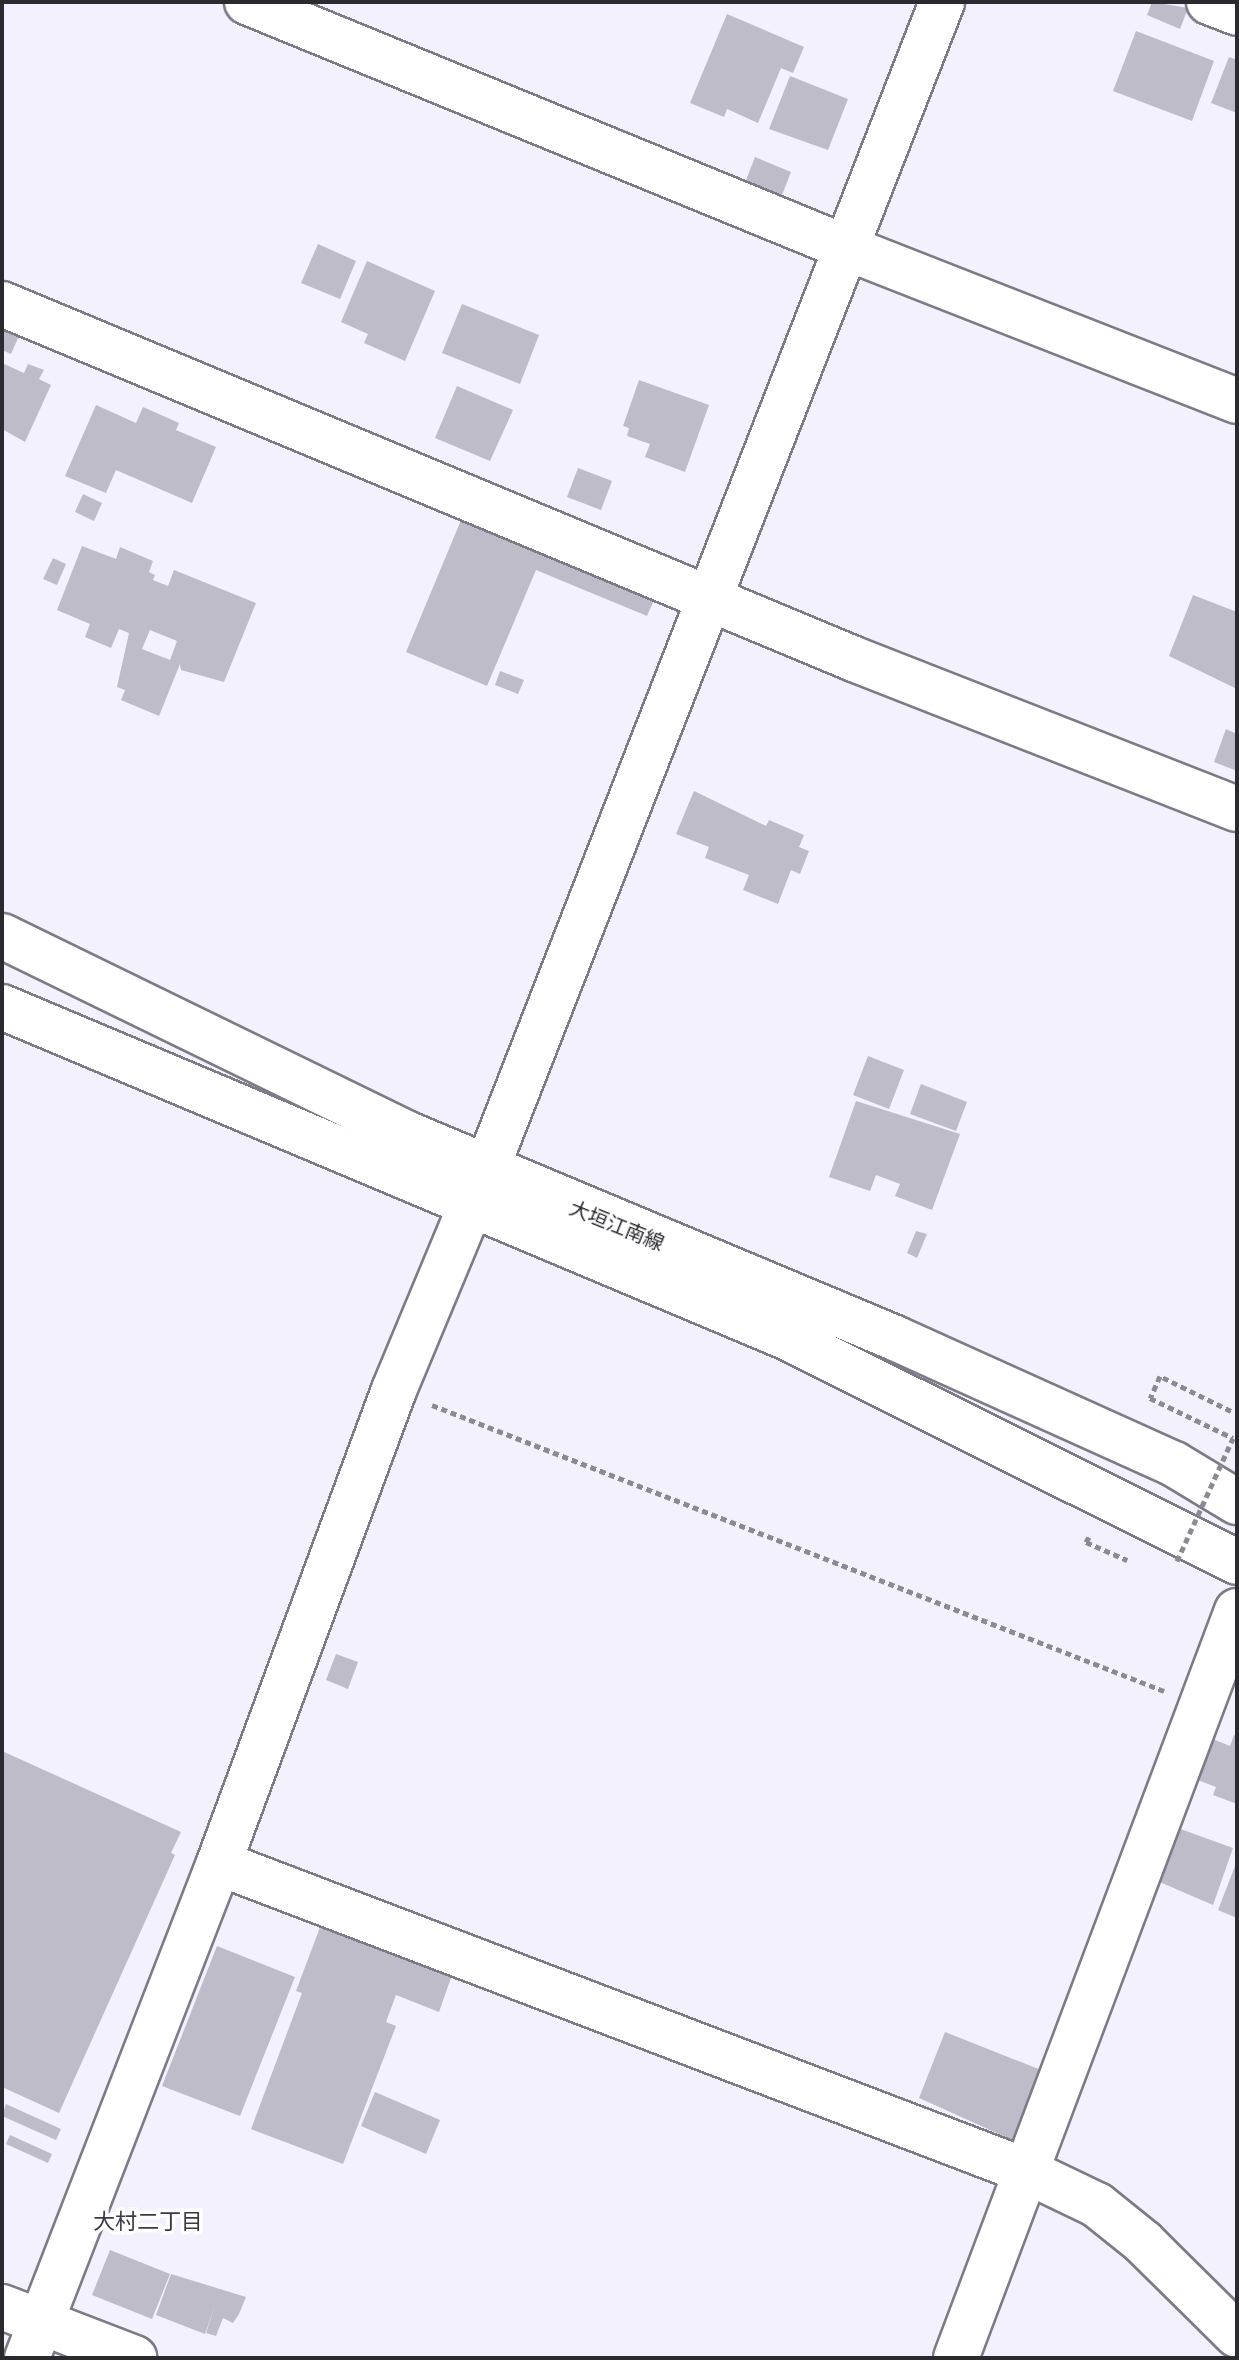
<!DOCTYPE html>
<html>
<head>
<meta charset="utf-8">
<style>
  body { margin:0 }
  #map { position:relative; width:1239px; height:2360px; overflow:hidden; background:#f2f1fd; font-family:"Noto Sans","Noto Sans JP",sans-serif }
  div>[style] { position:absolute }
  .building>* { inset:0; background:#bdbcc8 }
  .path>* { height:5px; margin-top:-2.5px; transform-origin:0; background:repeating-linear-gradient(90deg,#8b8a93 0 6px,transparent 0 10px) }
  .roads { filter:drop-shadow(2px 0 #7c7b86) drop-shadow(-2px 0 #7c7b86) drop-shadow(0 2px #7c7b86) drop-shadow(0 -2px #7c7b86) }
  .minor>* { height:44px; margin:-22px; padding:0 22px; transform-origin:22px; border-radius:22px; background:#fff }
  .tertiary>* { height:44px; margin:-22px; padding:0 22px; transform-origin:22px; border-radius:22px; background:#fff }
  .secondary>* { height:44px; margin:-22px; padding:0 22px; transform-origin:22px; border-radius:22px; background:#fff }
  .path-bridge>* { height:5px; margin-top:-2.5px; transform-origin:0; background:repeating-linear-gradient(90deg,#8b8a93 0 6px,transparent 0 10px) }
  span { translate:-50% -50%; white-space:nowrap; text-align:center; line-height:1.15; -webkit-text-stroke:7px #fff; paint-order:stroke }
  .street-label { font-size:20px; color:#2b2a2f }
  .neighbourhood-label { font-size:22px; color:#3b3943 }
  .frame { position:absolute; inset:0; border:4px solid #2b2a2f; pointer-events:none }
</style>
</head>
<body>
<div id="map">
  <div class="building">
    <i style="clip-path:polygon(1152px 2px,1188px 8px,1180px 29px,1147px 15px)"></i>
    <i style="clip-path:polygon(727px 14px,804px 47px,793px 73px,781px 68px,758px 123px,727px 109px,724px 117px,690px 103px)"></i>
    <i style="clip-path:polygon(1136px 31px,1214px 61px,1192px 121px,1113px 91px)"></i>
    <i style="clip-path:polygon(1229px 57px,1237px 60px,1237px 113px,1211px 103px)"></i>
    <i style="clip-path:polygon(790px 76px,848px 99px,828px 150px,769px 129px)"></i>
    <i style="clip-path:polygon(755px 157px,791px 172px,777px 208px,741px 193px)"></i>
    <i style="clip-path:polygon(318px 244px,356px 261px,340px 299px,301px 283px)"></i>
    <i style="clip-path:polygon(367px 261px,435px 291px,405px 361px,364px 343px,368px 334px,341px 322px)"></i>
    <i style="clip-path:polygon(462px 304px,539px 335px,520px 384px,442px 353px)"></i>
    <i style="clip-path:polygon(2px 318px,23px 327px,11px 354px,2px 350px)"></i>
    <i style="clip-path:polygon(2px 363px,24px 373px,28px 364px,44px 370px,39px 379px,51px 385px,25px 442px,2px 429px)"></i>
    <i style="clip-path:polygon(639px 380px,709px 405px,685px 472px,645px 457px,650px 444px,627px 436px,629px 428px,623px 426px)"></i>
    <i style="clip-path:polygon(457px 386px,513px 410px,490px 461px,435px 438px)"></i>
    <i style="clip-path:polygon(96px 405px,136px 423px,143px 407px,179px 423px,176px 430px,216px 447px,192px 503px,116px 470px,106px 493px,65px 476px)"></i>
    <i style="clip-path:polygon(578px 468px,612px 481px,601px 510px,567px 497px)"></i>
    <i style="clip-path:polygon(83px 494px,102px 503px,94px 521px,75px 512px)"></i>
    <i style="clip-path:polygon(469px 501px,657px 593px,647px 616px,536px 570px,487px 686px,406px 652px)"></i>
    <i style="clip-path:polygon(evenodd,82px 546px,116px 559px,120px 547px,153px 561px,149px 572px,155px 575px,153px 580px,168px 586px,174px 570px,256px 603px,224px 682px,181px 670px,180px 664px,159px 716px,121px 700px,125px 690px,117px 687px,129px 633px,119px 629px,111px 648px,85px 637px,90px 624px,57px 610px,82px 546px,150px 630px,177px 641px,170px 660px,142px 649px,150px 630px)"></i>
    <i style="clip-path:polygon(53px 558px,66px 564px,57px 585px,43px 579px)"></i>
    <i style="clip-path:polygon(1193px 595px,1237px 612px,1237px 689px,1169px 656px)"></i>
    <i style="clip-path:polygon(500px 671px,524px 680px,518px 694px,495px 685px)"></i>
    <i style="clip-path:polygon(1226px 729px,1237px 734px,1237px 771px,1214px 762px)"></i>
    <i style="clip-path:polygon(694px 791px,766px 826px,769px 820px,804px 835px,799px 847px,809px 851px,800px 874px,791px 870px,778px 904px,743px 890px,749px 875px,705px 858px,709px 847px,676px 834px)"></i>
    <i style="clip-path:polygon(868px 1056px,904px 1070px,889px 1109px,853px 1095px)"></i>
    <i style="clip-path:polygon(921px 1084px,967px 1102px,956px 1131px,910px 1114px)"></i>
    <i style="clip-path:polygon(856px 1101px,960px 1134px,932px 1210px,895px 1196px,900px 1184px,876px 1175px,870px 1191px,829px 1177px)"></i>
    <i style="clip-path:polygon(916px 1231px,927px 1234px,917px 1258px,907px 1253px)"></i>
    <i style="clip-path:polygon(336px 1654px,358px 1662px,348px 1689px,326px 1680px)"></i>
    <i style="clip-path:polygon(1234px 1735px,1237px 1736px,1237px 1804px,1213px 1795px,1216px 1787px,1195px 1779px,1210px 1738px,1230px 1746px)"></i>
    <i style="clip-path:polygon(2px 1751px,181px 1832px,171px 1853px,175px 1855px,59px 2113px,2px 2087px)"></i>
    <i style="clip-path:polygon(1175px 1827px,1233px 1848px,1213px 1905px,1155px 1880px)"></i>
    <i style="clip-path:polygon(1237px 1861px,1237px 1918px,1218px 1910px)"></i>
    <i style="clip-path:polygon(322px 1922px,453px 1972px,439px 2012px,396px 1995px,386px 2022px,396px 2026px,343px 2164px,251px 2129px,302px 1993px,296px 1991px)"></i>
    <i style="clip-path:polygon(217px 1946px,295px 1977px,240px 2116px,162px 2086px)"></i>
    <i style="clip-path:polygon(945px 2032px,1046px 2072px,1019px 2143px,919px 2098px)"></i>
    <i style="clip-path:polygon(375px 2092px,440px 2120px,426px 2154px,361px 2126px)"></i>
    <i style="clip-path:polygon(6px 2104px,61px 2129px,56px 2140px,2px 2116px)"></i>
    <i style="clip-path:polygon(10px 2135px,52px 2154px,48px 2163px,6px 2144px)"></i>
    <i style="clip-path:polygon(110px 2250px,170px 2274px,152px 2319px,92px 2295px)"></i>
    <i style="clip-path:polygon(171px 2274px,246px 2297px,239px 2314px,233px 2323px,223px 2318px,216px 2336px,206px 2333px,215px 2306px,205px 2334px,156px 2315px)"></i>
  </div>
  <div class="path">
    <i style="left:432px;top:1405px;width:786px;rotate:21.34deg"></i>
    <i style="left:1231px;top:1411px;width:79px;rotate:-153.8deg"></i>
    <i style="left:1160px;top:1376px;width:24px;rotate:114deg"></i>
    <i style="left:1150px;top:1398px;width:92px;rotate:25.7deg"></i>
    <i style="left:1089px;top:1537px;width:6px;rotate:121deg"></i>
    <i style="left:1086px;top:1542px;width:45px;rotate:23.7deg"></i>
  </div>
  <div class="roads">
    <div class="minor">
      <i style="left:247px;top:2px;width:648px;rotate:22.29deg"></i>
      <i style="left:847px;top:248px;width:419px;rotate:21.4deg"></i>
      <i style="left:1209px;top:2px;width:30px;rotate:21deg"></i>
      <i style="left:2px;top:304px;width:923px;rotate:22.62deg"></i>
      <i style="left:854px;top:659px;width:411px;rotate:21.4deg"></i>
      <i style="left:2px;top:1007px;width:851px;rotate:22.83deg"></i>
      <i style="left:786px;top:1337px;width:504px;rotate:26.51deg"></i>
      <i style="left:219px;top:1863px;width:862px;rotate:20.88deg"></i>
      <i style="left:1024px;top:2170px;width:81px;rotate:25.6deg"></i>
      <i style="left:1097px;top:2205px;width:59px;rotate:38.8deg"></i>
      <i style="left:1143px;top:2242px;width:132px;rotate:44.7deg"></i>
      <i style="left:2px;top:2307px;width:142px;rotate:21.1deg"></i>
      <i style="left:27px;top:2358px;width:531px;rotate:-68.8deg"></i>
      <i style="left:219px;top:1863px;width:504px;rotate:-69.7deg"></i>
      <i style="left:394px;top:1390px;width:226px;rotate:-67.4deg"></i>
      <i style="left:956px;top:2358px;width:798px;rotate:-69.39deg"></i>
    </div>
    <div class="tertiary">
      <i style="left:487px;top:1168px;width:1252px;rotate:-68.68deg"></i>
    </div>
    <div class="secondary">
      <i style="left:2px;top:936px;width:452px;rotate:26deg"></i>
      <i style="left:408px;top:1134px;width:528px;rotate:22.73deg"></i>
      <i style="left:895px;top:1338px;width:306px;rotate:24.3deg"></i>
      <i style="left:1174px;top:1464px;width:74px;rotate:31.1deg"></i>
    </div>
  </div>
  <div class="path-bridge">
    <i style="left:1177px;top:1561px;width:135px;rotate:-65.5deg"></i>
  </div>
  <div class="street-label">
    <span style="left:617px;top:1225px;rotate:22deg">大垣江南線</span>
  </div>
  <div class="neighbourhood-label">
    <span style="left:148px;top:2221px">大村二丁目</span>
  </div>
  <div class="frame"></div>
</div>
</body>
</html>
